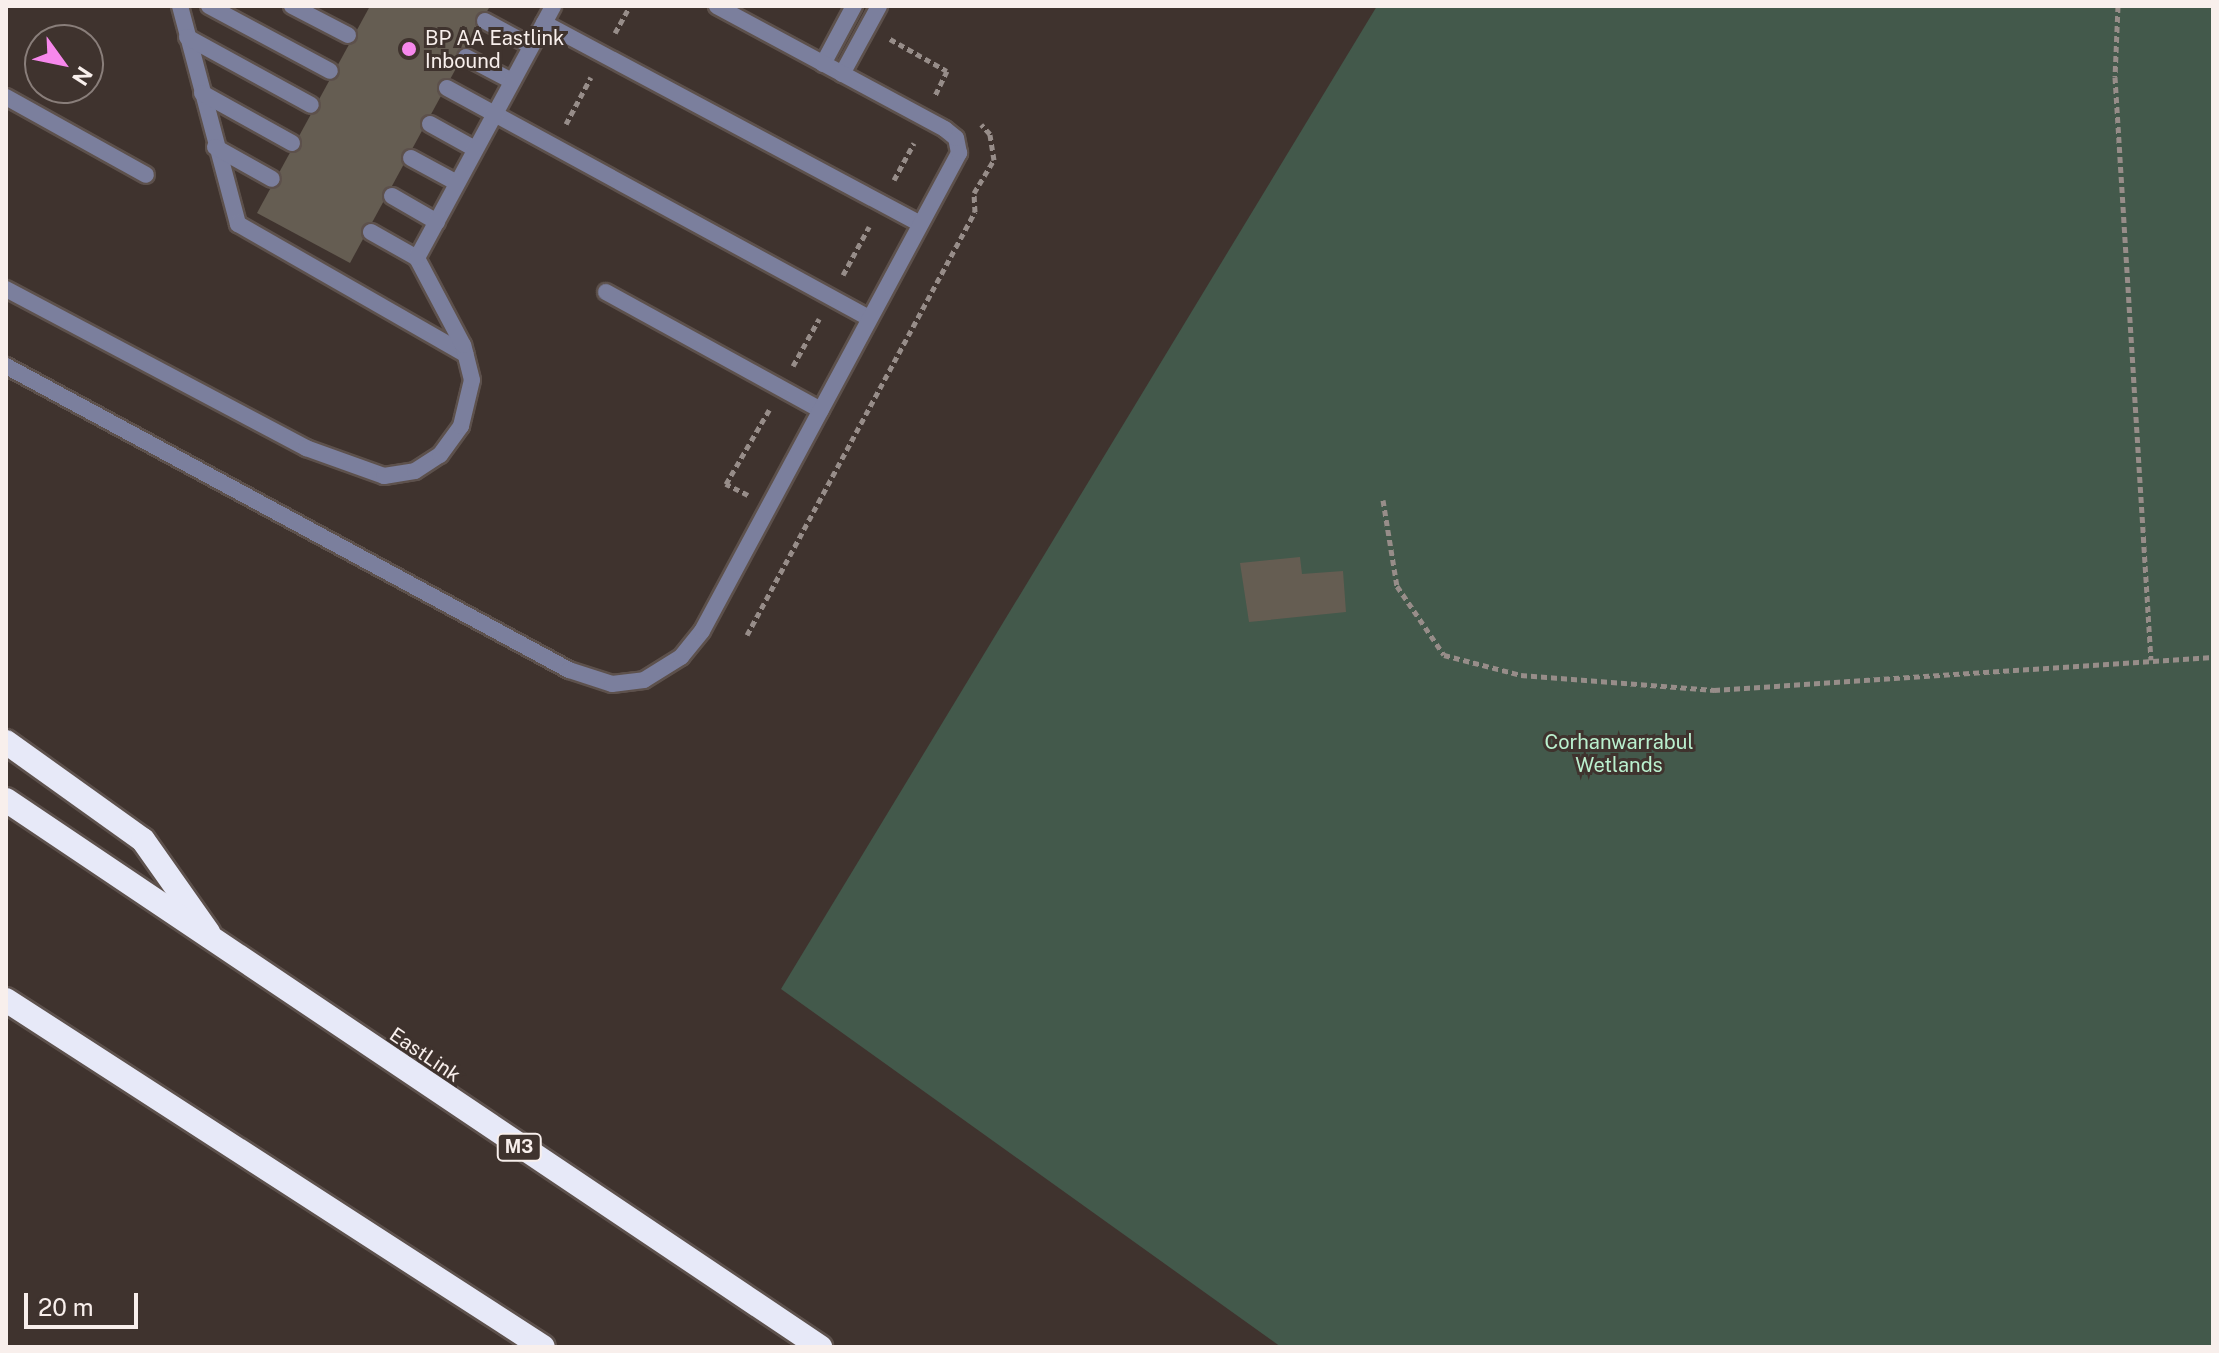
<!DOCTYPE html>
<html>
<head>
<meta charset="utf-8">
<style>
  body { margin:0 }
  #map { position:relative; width:2219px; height:1353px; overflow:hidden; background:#3f332e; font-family:"Public Sans",sans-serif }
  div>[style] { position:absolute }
  .green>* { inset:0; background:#43594b }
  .building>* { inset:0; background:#655d52 }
  .path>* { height:5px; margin-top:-2.5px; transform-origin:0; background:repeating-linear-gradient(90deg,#978d89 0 6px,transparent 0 10px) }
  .roads { filter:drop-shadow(2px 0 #5d514c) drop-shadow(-2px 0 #5d514c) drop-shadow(0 2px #5d514c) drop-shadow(0 -2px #5d514c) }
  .service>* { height:16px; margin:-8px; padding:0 8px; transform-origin:8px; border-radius:8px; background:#7b7f9d }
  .motorway>* { height:24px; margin:-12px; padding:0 12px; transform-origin:12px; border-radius:12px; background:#e7e9f8 }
  .dots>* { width:22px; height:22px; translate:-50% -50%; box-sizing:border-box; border:4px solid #3f332e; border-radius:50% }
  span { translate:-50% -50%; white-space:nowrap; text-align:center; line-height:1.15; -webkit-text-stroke:6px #3f332e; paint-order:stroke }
  .shield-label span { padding:2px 6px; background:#3f332e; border:2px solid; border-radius:6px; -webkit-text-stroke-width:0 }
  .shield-label { font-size:18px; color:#f8efec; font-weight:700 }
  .poi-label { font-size:20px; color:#f8efec }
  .left { translate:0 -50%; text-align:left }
  .park-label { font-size:20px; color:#baf0ce }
  .street-label { font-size:20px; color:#f8efec }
  .frame { position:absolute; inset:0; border:8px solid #f8efec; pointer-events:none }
  .north { position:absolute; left:24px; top:24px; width:80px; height:80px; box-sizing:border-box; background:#3f332e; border:2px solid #897e7a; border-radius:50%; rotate:123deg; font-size:22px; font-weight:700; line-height:32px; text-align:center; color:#f8efec }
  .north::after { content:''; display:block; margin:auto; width:28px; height:36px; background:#f788ec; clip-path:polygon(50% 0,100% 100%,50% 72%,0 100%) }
  .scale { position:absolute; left:24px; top:1293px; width:114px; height:36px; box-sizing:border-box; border:4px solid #f8efec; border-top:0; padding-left:10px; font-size:24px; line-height:28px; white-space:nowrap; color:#f8efec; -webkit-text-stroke:6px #3f332e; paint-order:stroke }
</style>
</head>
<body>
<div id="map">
  <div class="green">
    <i style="clip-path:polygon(1377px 6px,2213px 6px,2213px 1347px,1281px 1347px,781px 989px)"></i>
  </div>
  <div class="building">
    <i style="clip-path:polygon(370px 6px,490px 6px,350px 263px,257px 213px)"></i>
    <i style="clip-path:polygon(1300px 557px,1302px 574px,1343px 571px,1346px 612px,1249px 622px,1240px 563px)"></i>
  </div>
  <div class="path">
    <i style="left:2118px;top:6px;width:71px;rotate:92.4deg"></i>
    <i style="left:2115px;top:77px;width:584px;rotate:86.47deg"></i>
    <i style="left:615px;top:33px;width:31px;rotate:-61deg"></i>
    <i style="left:890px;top:39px;width:65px;rotate:29.3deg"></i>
    <i style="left:947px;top:71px;width:28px;rotate:116deg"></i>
    <i style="left:566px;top:124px;width:53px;rotate:-62deg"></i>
    <i style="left:894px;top:180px;width:42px;rotate:-61.6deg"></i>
    <i style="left:843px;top:275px;width:55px;rotate:-61.6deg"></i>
    <i style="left:793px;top:366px;width:54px;rotate:-61deg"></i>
    <i style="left:748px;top:495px;width:25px;rotate:-153deg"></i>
    <i style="left:726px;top:484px;width:86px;rotate:-59.8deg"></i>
    <i style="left:1383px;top:500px;width:87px;rotate:80.8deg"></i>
    <i style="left:1397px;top:586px;width:83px;rotate:55.7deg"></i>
    <i style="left:1444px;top:655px;width:80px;rotate:14.6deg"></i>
    <i style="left:1521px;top:675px;width:194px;rotate:4.4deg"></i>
    <i style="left:1714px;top:690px;width:500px;rotate:-3.78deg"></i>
    <i style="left:747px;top:635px;width:481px;rotate:-61.7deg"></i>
    <i style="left:975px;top:212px;width:19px;rotate:-93deg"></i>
    <i style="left:974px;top:193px;width:39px;rotate:-59deg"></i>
    <i style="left:994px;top:160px;width:26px;rotate:-99deg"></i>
    <i style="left:990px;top:134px;width:13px;rotate:-132deg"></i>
  </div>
  <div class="roads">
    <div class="service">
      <i style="left:180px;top:6px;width:226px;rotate:75.1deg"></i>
      <i style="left:238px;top:224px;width:262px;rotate:29.8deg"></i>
      <i style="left:209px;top:6px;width:137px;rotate:28.2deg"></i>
      <i style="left:292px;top:6px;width:63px;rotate:27.4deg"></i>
      <i style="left:485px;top:21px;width:52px;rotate:28.5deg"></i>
      <i style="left:544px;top:23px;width:426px;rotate:28.1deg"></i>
      <i style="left:187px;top:37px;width:141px;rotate:28.7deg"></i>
      <i style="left:466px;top:57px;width:52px;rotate:27.6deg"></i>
      <i style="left:823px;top:64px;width:66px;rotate:-61.9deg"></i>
      <i style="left:842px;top:74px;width:77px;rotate:-61.4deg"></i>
      <i style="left:447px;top:88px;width:481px;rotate:28.6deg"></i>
      <i style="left:202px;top:93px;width:103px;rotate:29.1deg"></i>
      <i style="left:6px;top:97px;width:160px;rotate:29.1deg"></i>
      <i style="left:430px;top:124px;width:51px;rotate:29.1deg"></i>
      <i style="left:215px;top:147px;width:65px;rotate:29.3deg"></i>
      <i style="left:411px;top:158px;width:52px;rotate:28.5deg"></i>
      <i style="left:392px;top:196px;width:52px;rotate:30deg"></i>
      <i style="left:371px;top:232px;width:53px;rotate:29.5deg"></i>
      <i style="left:6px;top:289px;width:340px;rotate:27.9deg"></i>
      <i style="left:306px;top:448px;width:83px;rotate:19.7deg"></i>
      <i style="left:384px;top:476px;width:31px;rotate:-9deg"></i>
      <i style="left:415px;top:471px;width:30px;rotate:-33deg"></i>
      <i style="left:440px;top:455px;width:36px;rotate:-54deg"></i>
      <i style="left:461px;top:426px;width:47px;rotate:-76.6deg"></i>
      <i style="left:472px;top:380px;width:36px;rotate:-104deg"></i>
      <i style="left:463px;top:345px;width:98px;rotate:-117.9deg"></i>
      <i style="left:417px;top:258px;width:286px;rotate:-61.6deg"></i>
      <i style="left:606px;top:292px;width:245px;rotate:28.8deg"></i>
      <i style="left:6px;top:366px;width:640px;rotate:28.37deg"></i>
      <i style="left:569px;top:670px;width:45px;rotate:18deg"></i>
      <i style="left:612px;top:684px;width:32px;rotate:-7deg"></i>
      <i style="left:644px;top:680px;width:44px;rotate:-31.9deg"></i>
      <i style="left:681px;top:657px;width:33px;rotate:-51deg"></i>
      <i style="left:702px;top:631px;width:543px;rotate:-61.73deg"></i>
      <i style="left:959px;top:153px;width:15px;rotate:-101deg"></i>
      <i style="left:956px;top:138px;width:14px;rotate:-141deg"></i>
      <i style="left:945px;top:129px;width:259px;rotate:-151.7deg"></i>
    </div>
    <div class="motorway">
      <i style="left:6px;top:742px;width:168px;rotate:35.6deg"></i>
      <i style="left:143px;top:840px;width:113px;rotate:54.8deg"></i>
      <i style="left:6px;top:800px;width:981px;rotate:33.9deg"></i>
      <i style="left:6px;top:1000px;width:639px;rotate:32.87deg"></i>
    </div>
  </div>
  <div class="dots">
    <i style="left:409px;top:49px;background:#f788ec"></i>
  </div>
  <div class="shield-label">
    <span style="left:519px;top:1147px">M3</span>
  </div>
  <div class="poi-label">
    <span class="left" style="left:425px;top:50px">BP AA Eastlink<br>Inbound</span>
  </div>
  <div class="park-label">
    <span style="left:1619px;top:754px">Corhanwarrabul<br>Wetlands</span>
  </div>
  <div class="street-label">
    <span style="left:425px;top:1055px;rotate:34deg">EastLink</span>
  </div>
  <div class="frame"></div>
  <div class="north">N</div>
  <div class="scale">20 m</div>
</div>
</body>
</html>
